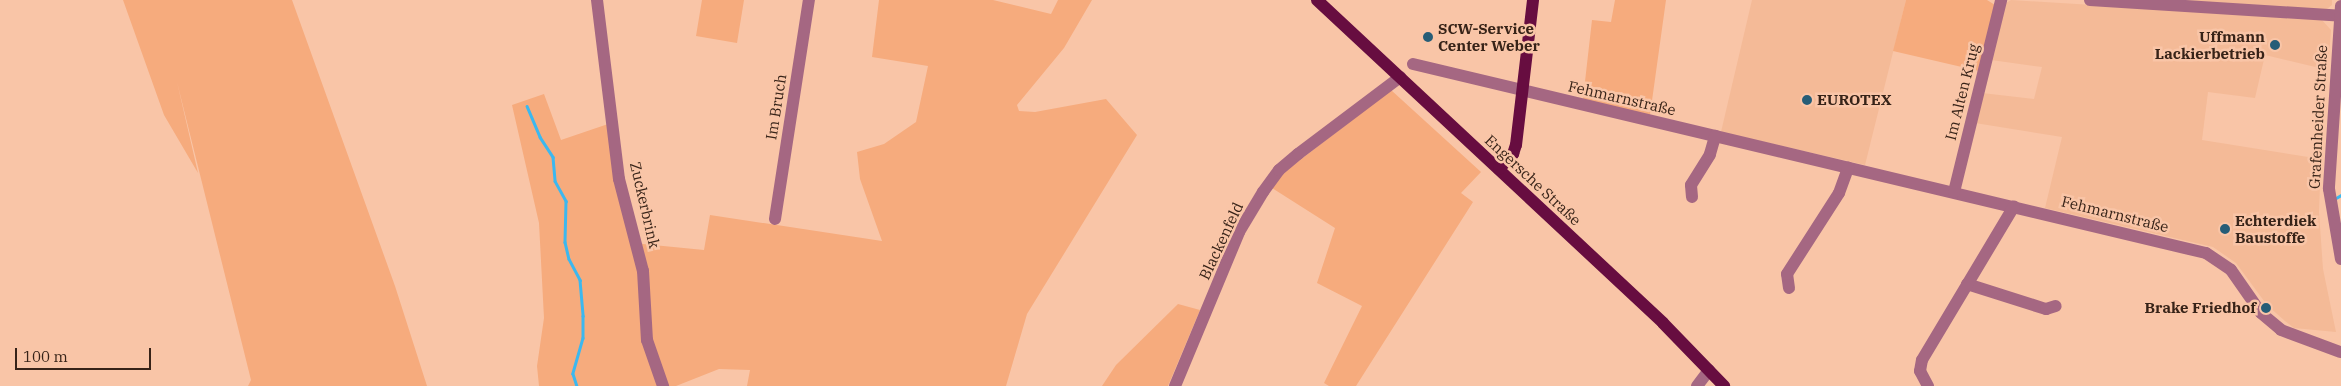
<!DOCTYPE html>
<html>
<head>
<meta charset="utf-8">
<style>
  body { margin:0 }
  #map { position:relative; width:2341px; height:386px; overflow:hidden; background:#f9c5a7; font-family:"IBM Plex Serif",serif }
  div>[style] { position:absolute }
  .built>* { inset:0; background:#f4ba97 }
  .green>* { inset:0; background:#f6ab7d }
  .stream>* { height:2.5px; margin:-1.25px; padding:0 1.25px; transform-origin:1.25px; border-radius:1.25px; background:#3cb8ef }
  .minor>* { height:12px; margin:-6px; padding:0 6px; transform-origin:6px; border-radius:6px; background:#a56782 }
  .major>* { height:12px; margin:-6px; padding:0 6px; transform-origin:6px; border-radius:6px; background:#670d40 }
  .dots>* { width:14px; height:14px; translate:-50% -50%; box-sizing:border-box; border:2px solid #f9c5a7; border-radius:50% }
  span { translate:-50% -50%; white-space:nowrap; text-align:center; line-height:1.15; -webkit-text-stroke:5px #f9c5a7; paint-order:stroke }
  .poi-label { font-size:15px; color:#372318; font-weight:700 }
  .left { translate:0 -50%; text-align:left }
  .right { translate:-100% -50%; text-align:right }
  .street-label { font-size:15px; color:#372318 }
  .scale { position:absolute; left:15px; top:348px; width:136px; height:22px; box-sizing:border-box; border:2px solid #372318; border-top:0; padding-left:6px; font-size:15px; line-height:18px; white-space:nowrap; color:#372318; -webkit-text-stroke:4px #f9c5a7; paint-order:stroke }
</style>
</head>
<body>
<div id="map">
  <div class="built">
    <i style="clip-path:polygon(1752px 0,1906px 0,1865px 165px,1721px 132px)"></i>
    <i style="clip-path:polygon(2011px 0,2321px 19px,2331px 30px,2328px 70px,2265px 55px,2255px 98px,2208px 92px,2202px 140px,2321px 159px,2319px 212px,2323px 269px,2336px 332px,2294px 328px,2285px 321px,2267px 305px,2236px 263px,2213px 247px,2045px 208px,2062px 137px,1975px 123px,1982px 93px,2034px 99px,2042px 67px,1991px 60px,2006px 3px)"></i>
    <i style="clip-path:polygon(2150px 0,2332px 0,2332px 5px,2323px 12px)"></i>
  </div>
  <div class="green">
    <i style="clip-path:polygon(123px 0,292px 0,395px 286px,427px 386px,248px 386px,251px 380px,177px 82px,198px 173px,164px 115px)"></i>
    <i style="clip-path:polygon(702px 0,744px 0,737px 43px,696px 36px)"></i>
    <i style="clip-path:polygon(879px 0,993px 0,1051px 14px,1058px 0,1092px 0,1064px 48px,1017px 105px,1019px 111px,1035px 112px,1106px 99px,1137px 135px,1027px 314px,1006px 386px,747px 386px,750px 370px,719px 369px,676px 386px,539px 386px,537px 366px,544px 318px,539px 223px,512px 105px,544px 94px,561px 140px,611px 123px,632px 239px,643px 244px,704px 250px,710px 215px,882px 241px,860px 179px,857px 152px,884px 144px,916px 122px,928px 66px,872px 57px)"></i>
    <i style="clip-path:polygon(1615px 0,1666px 0,1650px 115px,1583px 99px,1592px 20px,1611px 22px)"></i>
    <i style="clip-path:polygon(1906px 0,1987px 0,1995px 5px,1979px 71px,1893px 51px)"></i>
    <i style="clip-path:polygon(1391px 90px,1481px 172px,1461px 193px,1473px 202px,1356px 386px,1329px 386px,1324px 383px,1362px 306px,1317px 283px,1335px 228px,1272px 188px,1282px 174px)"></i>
    <i style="clip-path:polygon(1178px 304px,1200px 310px,1168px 386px,1102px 386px,1116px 365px)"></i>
  </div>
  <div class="stream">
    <i style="left:527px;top:106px;width:34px;rotate:67deg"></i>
    <i style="left:540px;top:137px;width:24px;rotate:57deg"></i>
    <i style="left:553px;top:157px;width:24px;rotate:85deg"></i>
    <i style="left:555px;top:181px;width:23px;rotate:61deg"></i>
    <i style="left:566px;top:201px;width:41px;rotate:91.4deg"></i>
    <i style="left:565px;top:242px;width:17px;rotate:77deg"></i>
    <i style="left:569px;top:259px;width:24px;rotate:62deg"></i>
    <i style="left:580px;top:280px;width:36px;rotate:85deg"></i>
    <i style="left:583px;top:316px;width:22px;rotate:90deg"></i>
    <i style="left:583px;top:338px;width:37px;rotate:106deg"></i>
    <i style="left:573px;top:374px;width:13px;rotate:72deg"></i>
    <i style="left:2336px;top:198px;width:6px;rotate:-31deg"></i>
  </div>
  <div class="minor">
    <i style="left:597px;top:0;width:180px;rotate:83deg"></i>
    <i style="left:619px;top:179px;width:95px;rotate:75.4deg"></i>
    <i style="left:643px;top:271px;width:69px;rotate:86.7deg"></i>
    <i style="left:647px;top:340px;width:49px;rotate:70.8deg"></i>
    <i style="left:2090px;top:0;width:252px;rotate:3.6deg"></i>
    <i style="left:2341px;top:6px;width:183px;rotate:93.8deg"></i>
    <i style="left:2329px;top:189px;width:71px;rotate:80.3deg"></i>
    <i style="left:1413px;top:64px;width:815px;rotate:13.41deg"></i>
    <i style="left:2206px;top:253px;width:30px;rotate:34deg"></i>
    <i style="left:2231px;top:270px;width:52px;rotate:55.1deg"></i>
    <i style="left:2261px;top:313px;width:26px;rotate:40deg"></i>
    <i style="left:2281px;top:330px;width:63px;rotate:20.4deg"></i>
    <i style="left:1954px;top:192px;width:198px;rotate:-76.2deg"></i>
    <i style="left:1692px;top:197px;width:12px;rotate:-95deg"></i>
    <i style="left:1691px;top:185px;width:36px;rotate:-58deg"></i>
    <i style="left:1710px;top:154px;width:19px;rotate:-74deg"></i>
    <i style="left:775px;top:219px;width:222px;rotate:-81.2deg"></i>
    <i style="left:1967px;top:284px;width:83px;rotate:17.6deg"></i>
    <i style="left:2046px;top:309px;width:10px;rotate:-17deg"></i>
    <i style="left:1789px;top:288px;width:14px;rotate:-98deg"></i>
    <i style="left:1787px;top:274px;width:96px;rotate:-57.3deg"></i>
    <i style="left:1839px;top:193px;width:27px;rotate:-70deg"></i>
    <i style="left:1175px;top:386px;width:167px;rotate:-67.4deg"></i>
    <i style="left:1239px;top:232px;width:47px;rotate:-59deg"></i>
    <i style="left:1263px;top:192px;width:27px;rotate:-54deg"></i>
    <i style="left:1279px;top:170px;width:25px;rotate:-40deg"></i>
    <i style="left:1298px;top:154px;width:128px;rotate:-37deg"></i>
    <i style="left:1697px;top:386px;width:20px;rotate:-53deg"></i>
    <i style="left:1928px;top:386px;width:17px;rotate:-118deg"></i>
    <i style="left:1920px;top:371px;width:11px;rotate:-80deg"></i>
    <i style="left:1922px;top:360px;width:179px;rotate:-59.1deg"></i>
  </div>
  <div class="major">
    <i style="left:1317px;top:0;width:473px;rotate:43deg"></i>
    <i style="left:1663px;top:323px;width:88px;rotate:45.9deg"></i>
    <i style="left:1499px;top:169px;width:21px;rotate:-47deg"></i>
    <i style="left:1513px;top:154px;width:9px;rotate:-72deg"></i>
    <i style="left:1516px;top:145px;width:146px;rotate:-83.3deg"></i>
  </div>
  <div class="dots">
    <i style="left:1428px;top:37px;background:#265d77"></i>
    <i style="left:2275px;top:45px;background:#265d77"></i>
    <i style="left:1807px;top:100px;background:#265d77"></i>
    <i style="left:2225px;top:229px;background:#265d77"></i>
    <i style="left:2266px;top:308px;background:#265d77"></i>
  </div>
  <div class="poi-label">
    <span class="left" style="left:1438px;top:37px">SCW-Service<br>Center Weber</span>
    <span class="right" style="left:2265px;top:45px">Uffmann<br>Lackierbetrieb</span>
    <span class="left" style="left:1817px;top:100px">EUROTEX</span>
    <span class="left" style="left:2235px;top:229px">Echterdiek<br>Baustoffe</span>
    <span class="right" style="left:2256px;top:308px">Brake Friedhof</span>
  </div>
  <div class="street-label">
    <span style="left:1962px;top:92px;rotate:-76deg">Im Alten Krug</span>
    <span style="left:1622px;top:98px;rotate:13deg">Fehmarnstraße</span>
    <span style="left:776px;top:107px;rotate:-81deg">Im Bruch</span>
    <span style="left:2318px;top:117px;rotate:-87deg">Grafenheider Straße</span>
    <span style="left:1533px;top:180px;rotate:43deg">Engersche Straße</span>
    <span style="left:645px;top:205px;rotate:77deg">Zuckerbrink</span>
    <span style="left:2115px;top:214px;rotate:14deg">Fehmarnstraße</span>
    <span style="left:1221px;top:241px;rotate:-65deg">Blackenfeld</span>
  </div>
  <div class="scale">100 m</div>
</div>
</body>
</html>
